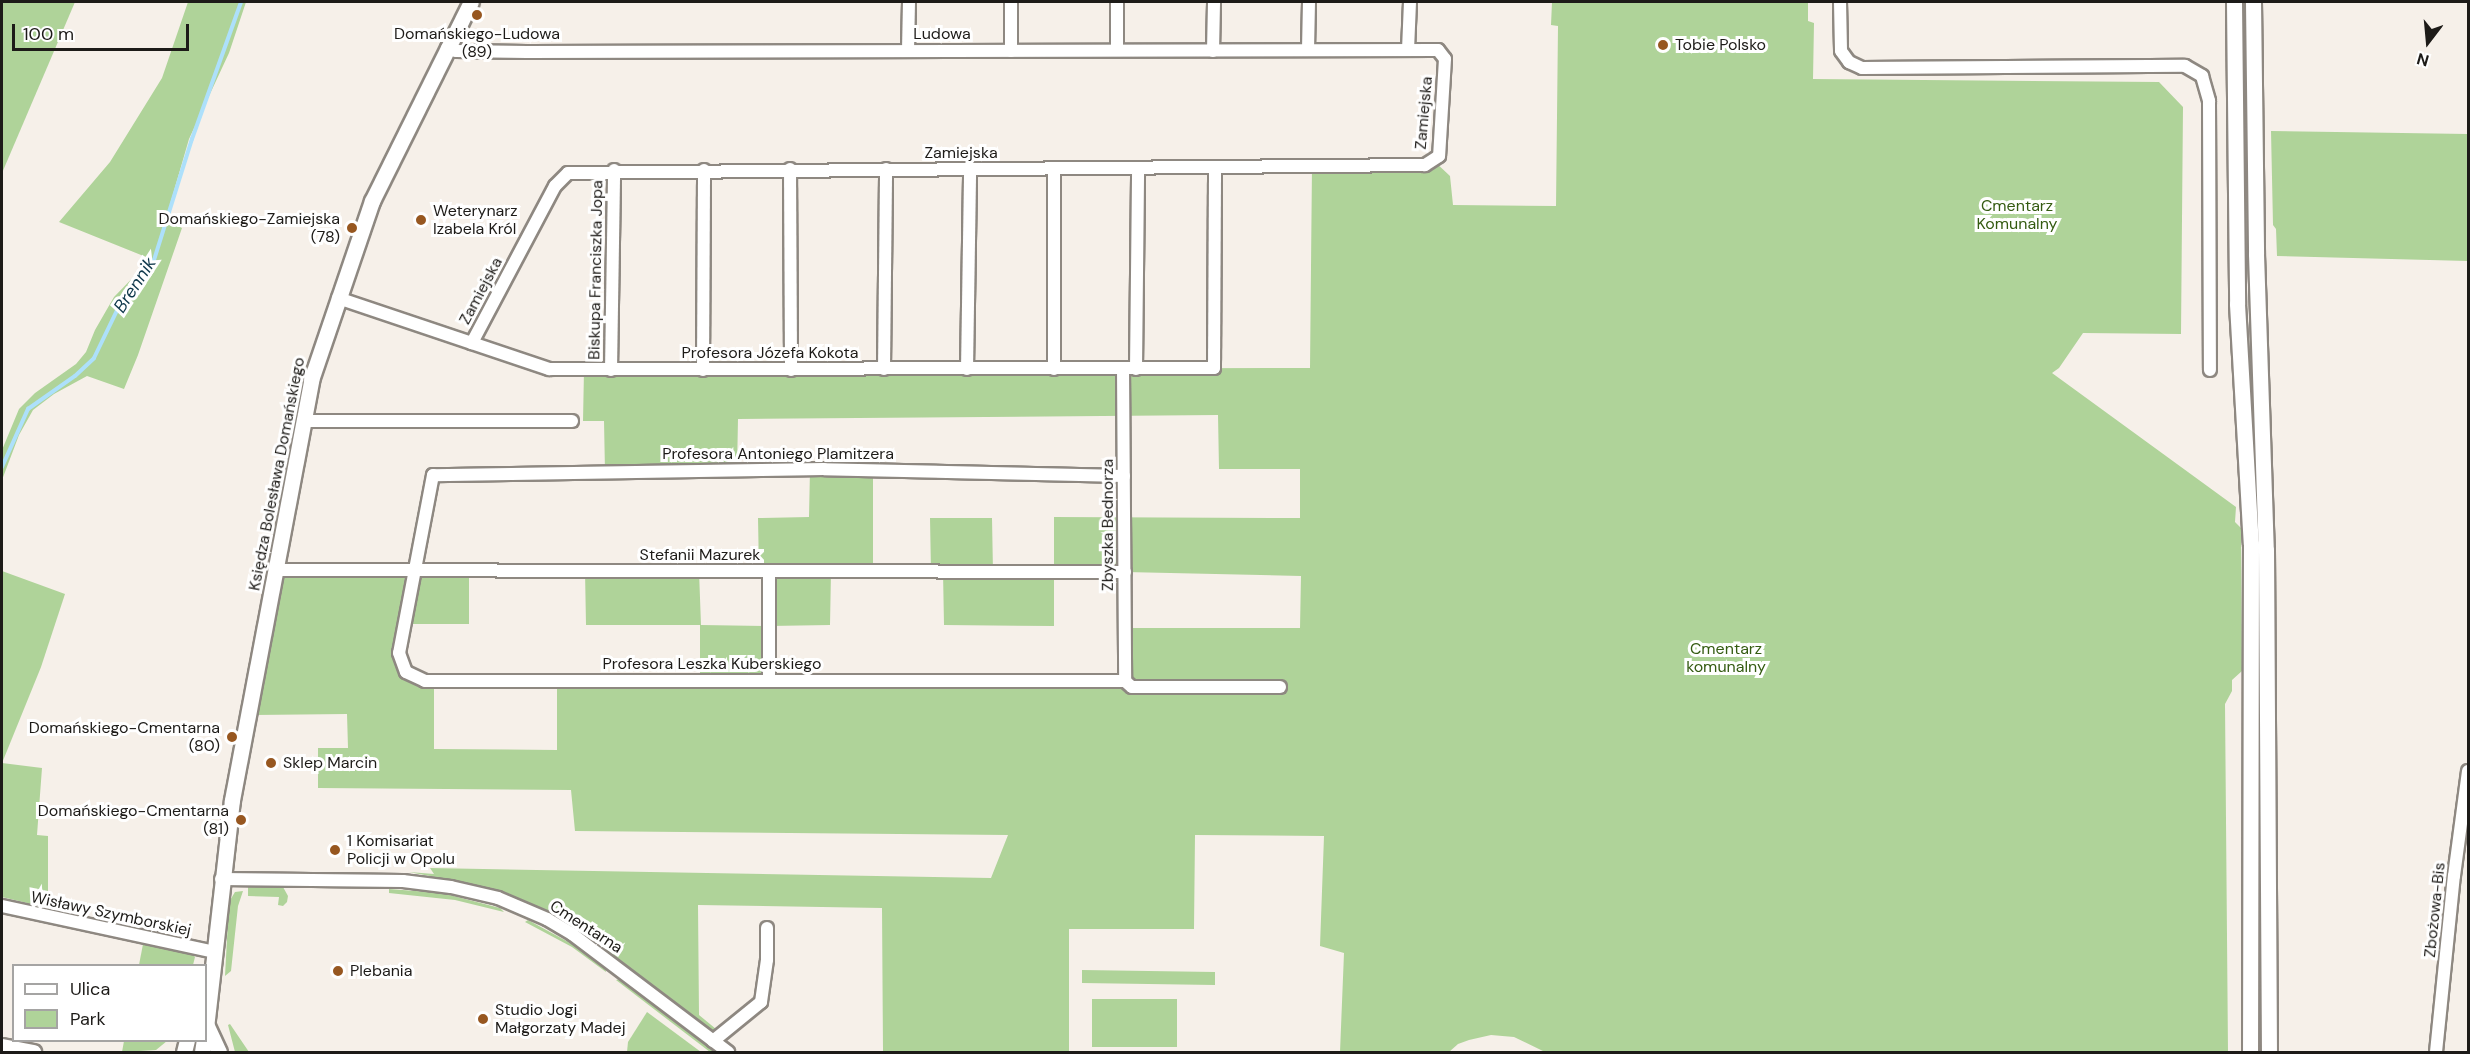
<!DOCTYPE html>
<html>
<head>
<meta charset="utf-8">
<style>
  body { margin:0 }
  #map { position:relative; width:2470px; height:1054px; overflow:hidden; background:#f6f0e9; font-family:"DM Sans",sans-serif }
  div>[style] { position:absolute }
  .green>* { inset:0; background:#afd399 }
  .stream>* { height:4px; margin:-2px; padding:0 2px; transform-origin:2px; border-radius:2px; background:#ade0fb }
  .roads { filter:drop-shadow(2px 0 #8e8881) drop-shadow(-2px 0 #8e8881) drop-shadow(0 2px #8e8881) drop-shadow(0 -2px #8e8881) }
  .minor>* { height:12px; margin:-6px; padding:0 6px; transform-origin:6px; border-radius:6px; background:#fff }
  .major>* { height:15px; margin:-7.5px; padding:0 7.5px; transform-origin:7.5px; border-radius:7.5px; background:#fff }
  .dots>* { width:16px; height:16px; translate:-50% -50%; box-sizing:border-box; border:3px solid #fff; border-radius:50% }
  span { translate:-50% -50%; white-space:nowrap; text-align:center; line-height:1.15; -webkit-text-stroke:6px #fff; paint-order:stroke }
  .poi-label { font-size:16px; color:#1d1b18 }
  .left { translate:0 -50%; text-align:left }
  .right { translate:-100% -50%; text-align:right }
  .street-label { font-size:16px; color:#1d1b18 }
  .park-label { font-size:16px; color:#345b11 }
  .water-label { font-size:18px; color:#0f384b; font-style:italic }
  .frame { position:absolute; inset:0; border:3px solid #1d1b18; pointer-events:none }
  .legend { position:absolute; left:12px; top:964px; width:195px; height:78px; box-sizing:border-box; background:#fff; border:2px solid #a5a4a3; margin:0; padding:8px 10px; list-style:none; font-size:18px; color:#1d1b18 }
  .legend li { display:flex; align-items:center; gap:12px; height:30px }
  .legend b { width:30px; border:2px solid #a5a4a3 }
  .north { position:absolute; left:2398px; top:12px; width:60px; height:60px; -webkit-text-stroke:4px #fff; paint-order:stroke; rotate:196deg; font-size:16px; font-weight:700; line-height:24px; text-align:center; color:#1d1b18 }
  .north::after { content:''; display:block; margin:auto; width:21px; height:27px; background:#1d1b18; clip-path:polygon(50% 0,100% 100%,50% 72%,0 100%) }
  .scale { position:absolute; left:12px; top:24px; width:177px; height:27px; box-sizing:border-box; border:3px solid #1d1b18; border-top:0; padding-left:8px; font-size:18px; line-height:21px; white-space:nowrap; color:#1d1b18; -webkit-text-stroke:4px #fff; paint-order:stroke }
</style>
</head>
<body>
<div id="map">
  <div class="green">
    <i style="clip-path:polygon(2px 2px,75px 2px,2px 173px)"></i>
    <i style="clip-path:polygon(188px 2px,246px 2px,229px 53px,189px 139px,169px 208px,172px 223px,182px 228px,138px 355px,124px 389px,87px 376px,54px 394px,33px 410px,19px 435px,2px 480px,2px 450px,19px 409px,35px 393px,76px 364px,86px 352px,95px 330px,114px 297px,151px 259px,59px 222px,110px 162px,162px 78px)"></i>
    <i style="clip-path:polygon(1552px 2px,1808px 2px,1808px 21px,1814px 23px,1813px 79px,2159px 82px,2183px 107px,2181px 334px,2083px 333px,2059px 368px,2052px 373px,2236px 507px,2235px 522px,2241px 528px,2242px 671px,2232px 680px,2232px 691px,2225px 704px,2228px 1052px,1545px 1052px,1514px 1037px,1491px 1035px,1469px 1040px,1458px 1044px,1449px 1052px,1340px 1052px,1344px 953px,1320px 946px,1324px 836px,1195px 835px,1194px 929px,1069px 929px,1069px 1052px,883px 1052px,882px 908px,698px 905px,699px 1015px,716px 1029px,712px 1031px,699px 1021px,699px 1030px,558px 925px,451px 887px,440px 878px,409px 872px,434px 874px,430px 868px,991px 878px,1008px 835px,575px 831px,571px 790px,318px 788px,318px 748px,348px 748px,347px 714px,248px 715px,275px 570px,469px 570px,469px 624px,404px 624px,402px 667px,434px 681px,434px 749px,557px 750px,557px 681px,700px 680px,700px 625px,586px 625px,585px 571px,699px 571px,701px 625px,769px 626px,769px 572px,759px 571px,758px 518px,809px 517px,810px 470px,873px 470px,873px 572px,831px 572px,830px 625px,769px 626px,769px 680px,1124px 681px,1125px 628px,1300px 628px,1301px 576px,1125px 572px,1054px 572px,1054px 626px,944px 625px,943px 572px,931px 572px,930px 518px,992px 518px,993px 572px,1054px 572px,1054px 517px,1300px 518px,1300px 469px,1219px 469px,1218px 415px,738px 419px,737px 470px,605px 472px,604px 421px,583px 421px,584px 370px,1310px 368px,1312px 166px,1434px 161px,1450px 176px,1453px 205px,1556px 206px,1558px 26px,1551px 25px)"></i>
    <i style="clip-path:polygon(2271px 131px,2468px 134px,2468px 261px,2277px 256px,2276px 229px,2273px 225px)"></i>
    <i style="clip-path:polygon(2px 571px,65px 594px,41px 667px,2px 763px)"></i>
    <i style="clip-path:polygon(2px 763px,42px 768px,37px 835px,48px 836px,48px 908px,2px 897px)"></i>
    <i style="clip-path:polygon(248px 887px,283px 887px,288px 896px,287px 902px,283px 906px,278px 905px,279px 897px,248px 896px)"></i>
    <i style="clip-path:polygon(389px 889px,442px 893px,500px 908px,504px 912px,455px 900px,389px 893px)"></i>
    <i style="clip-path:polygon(243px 891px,238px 906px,231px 971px,225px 976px,229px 902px,235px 892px)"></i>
    <i style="clip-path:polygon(528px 920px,583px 950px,605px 966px,606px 972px,572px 947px,525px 922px)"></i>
    <i style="clip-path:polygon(143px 944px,191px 953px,195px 957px,193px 965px,139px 965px)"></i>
    <i style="clip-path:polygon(1082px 970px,1215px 972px,1215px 985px,1082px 983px)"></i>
    <i style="clip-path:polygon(620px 979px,624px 981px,716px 1052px,710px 1052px,616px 980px)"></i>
    <i style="clip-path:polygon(1092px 999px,1177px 999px,1177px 1047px,1092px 1047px)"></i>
    <i style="clip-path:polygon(647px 1012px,701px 1052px,627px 1052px,628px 1042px)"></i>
    <i style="clip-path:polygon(230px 1024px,249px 1052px,251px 1052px,235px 1052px,228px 1025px)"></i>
    <i style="clip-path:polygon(124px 1041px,124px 1040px,167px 1041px,156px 1050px,122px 1052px)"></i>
  </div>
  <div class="stream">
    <i style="left:2px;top:467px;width:64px;rotate:-65.9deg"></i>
    <i style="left:28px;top:409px;width:57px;rotate:-35.1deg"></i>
    <i style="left:75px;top:376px;width:26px;rotate:-43deg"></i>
    <i style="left:94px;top:358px;width:67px;rotate:-64.2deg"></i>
    <i style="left:123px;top:298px;width:49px;rotate:-50.8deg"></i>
    <i style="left:154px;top:260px;width:127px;rotate:-72.6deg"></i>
    <i style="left:192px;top:139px;width:145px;rotate:-70.3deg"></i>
  </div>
  <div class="roads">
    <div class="minor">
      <i style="left:1840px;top:2px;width:49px;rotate:88.8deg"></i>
      <i style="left:1841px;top:51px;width:14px;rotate:54deg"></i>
      <i style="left:1849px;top:62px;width:14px;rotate:25deg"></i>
      <i style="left:1862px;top:68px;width:323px;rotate:-0.4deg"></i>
      <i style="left:2185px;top:66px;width:20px;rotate:30deg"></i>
      <i style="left:2202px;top:76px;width:26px;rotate:74deg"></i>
      <i style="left:2209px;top:101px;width:269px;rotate:89.8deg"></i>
      <i style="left:447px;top:48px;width:9px;rotate:18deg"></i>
      <i style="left:456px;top:51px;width:71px;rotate:0.8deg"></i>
      <i style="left:527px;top:52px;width:911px;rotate:-0.13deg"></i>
      <i style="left:1438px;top:50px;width:11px;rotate:52deg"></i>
      <i style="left:1445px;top:59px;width:97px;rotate:93.5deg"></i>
      <i style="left:1439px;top:156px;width:17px;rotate:147deg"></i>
      <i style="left:1425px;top:165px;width:857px;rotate:179.47deg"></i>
      <i style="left:568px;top:173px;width:18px;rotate:135deg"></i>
      <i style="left:555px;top:186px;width:178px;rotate:117.9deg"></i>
      <i style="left:908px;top:50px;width:48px;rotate:-88.8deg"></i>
      <i style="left:1117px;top:50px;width:48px;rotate:-90deg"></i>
      <i style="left:1308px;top:50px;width:48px;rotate:-88.8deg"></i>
      <i style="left:1408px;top:50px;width:48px;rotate:-87.6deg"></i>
      <i style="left:1011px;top:51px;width:49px;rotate:-90deg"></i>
      <i style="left:1213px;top:51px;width:49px;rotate:-88.8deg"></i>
      <i style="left:790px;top:169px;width:201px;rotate:89.7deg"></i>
      <i style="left:338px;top:298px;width:223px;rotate:18.6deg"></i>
      <i style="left:549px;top:369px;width:665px;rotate:-0.09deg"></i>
      <i style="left:1214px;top:368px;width:201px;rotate:-89.7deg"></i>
      <i style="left:884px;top:369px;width:200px;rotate:-89.4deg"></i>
      <i style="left:967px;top:369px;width:199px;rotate:-89.1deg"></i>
      <i style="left:1054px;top:369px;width:199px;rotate:-90deg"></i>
      <i style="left:1123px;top:369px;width:312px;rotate:89.6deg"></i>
      <i style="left:1136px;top:369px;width:200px;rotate:-89.4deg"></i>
      <i style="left:611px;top:370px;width:200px;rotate:-89.1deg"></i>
      <i style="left:703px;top:370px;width:200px;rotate:-89.7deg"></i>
      <i style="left:303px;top:421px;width:269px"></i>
      <i style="left:1124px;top:476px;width:300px;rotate:-178.7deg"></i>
      <i style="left:824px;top:469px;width:391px;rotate:179.1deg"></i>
      <i style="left:433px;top:475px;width:181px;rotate:100.8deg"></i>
      <i style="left:399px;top:653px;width:20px;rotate:70deg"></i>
      <i style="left:406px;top:672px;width:21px;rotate:25deg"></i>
      <i style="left:425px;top:681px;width:700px"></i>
      <i style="left:275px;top:570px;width:850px;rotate:0.13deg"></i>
      <i style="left:769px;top:681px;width:110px;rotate:-90deg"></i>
      <i style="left:1125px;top:681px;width:9px;rotate:41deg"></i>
      <i style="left:1132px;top:687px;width:148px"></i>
      <i style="left:221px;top:879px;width:182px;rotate:0.6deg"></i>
      <i style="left:403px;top:881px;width:48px;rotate:7.1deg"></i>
      <i style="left:451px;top:887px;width:48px;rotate:13.2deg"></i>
      <i style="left:498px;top:898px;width:53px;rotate:23.2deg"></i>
      <i style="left:547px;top:919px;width:29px;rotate:31deg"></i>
      <i style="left:572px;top:934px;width:196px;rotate:37.1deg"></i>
      <i style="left:2px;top:906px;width:217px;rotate:12.2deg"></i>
      <i style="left:713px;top:1041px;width:62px;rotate:-39.1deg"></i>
      <i style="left:761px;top:1002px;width:42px;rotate:-81.9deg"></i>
      <i style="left:767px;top:960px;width:32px;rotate:-90deg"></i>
      <i style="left:2436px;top:1052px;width:177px;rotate:-84.2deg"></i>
      <i style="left:2454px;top:876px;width:106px;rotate:-82.4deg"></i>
    </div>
    <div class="major">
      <i style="left:2234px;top:2px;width:302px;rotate:89.4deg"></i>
      <i style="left:2237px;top:304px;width:240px;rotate:86.7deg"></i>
      <i style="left:2251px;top:544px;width:508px;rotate:90.11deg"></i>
      <i style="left:2253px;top:2px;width:252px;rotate:89.3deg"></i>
      <i style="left:2256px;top:254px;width:296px;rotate:88.1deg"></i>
      <i style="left:2266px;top:550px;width:502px;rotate:89.66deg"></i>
      <i style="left:206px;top:1024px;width:31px;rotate:65deg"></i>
      <i style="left:206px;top:1028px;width:229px;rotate:-83.5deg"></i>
      <i style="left:232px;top:800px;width:427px;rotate:-79.3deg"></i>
      <i style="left:311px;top:380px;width:189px;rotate:-71.2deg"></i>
      <i style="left:372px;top:201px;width:222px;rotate:-63.6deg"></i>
      <i style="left:2px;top:1046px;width:32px;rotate:11deg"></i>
      <i style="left:184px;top:1052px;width:12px;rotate:-76deg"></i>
      <i style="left:202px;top:1052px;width:12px;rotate:-81deg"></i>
    </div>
  </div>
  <div class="dots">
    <i style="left:477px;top:15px;background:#975720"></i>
    <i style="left:1663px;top:45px;background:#975720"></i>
    <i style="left:421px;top:220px;background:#975720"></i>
    <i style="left:352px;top:228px;background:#975720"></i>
    <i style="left:232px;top:737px;background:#975720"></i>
    <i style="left:271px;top:763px;background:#975720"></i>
    <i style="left:241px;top:820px;background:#975720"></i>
    <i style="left:335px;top:850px;background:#975720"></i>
    <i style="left:338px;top:971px;background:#975720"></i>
    <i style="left:483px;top:1019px;background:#975720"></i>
  </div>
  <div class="poi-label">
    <span style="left:477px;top:43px">Domańskiego-Ludowa<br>(89)</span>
    <span class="left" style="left:1675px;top:45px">Tobie Polsko</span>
    <span class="left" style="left:433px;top:220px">Weterynarz<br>Izabela Król</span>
    <span class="right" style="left:340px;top:228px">Domańskiego-Zamiejska<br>(78)</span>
    <span class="right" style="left:220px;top:737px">Domańskiego-Cmentarna<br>(80)</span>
    <span class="left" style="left:283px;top:763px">Sklep Marcin</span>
    <span class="right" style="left:229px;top:820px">Domańskiego-Cmentarna<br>(81)</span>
    <span class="left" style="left:347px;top:850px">1 Komisariat<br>Policji w Opolu</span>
    <span class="left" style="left:350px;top:971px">Plebania</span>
    <span class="left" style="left:495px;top:1019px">Studio Jogi<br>Małgorzaty Madej</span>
  </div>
  <div class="street-label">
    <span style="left:942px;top:34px">Ludowa</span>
    <span style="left:1424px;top:113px;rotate:-85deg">Zamiejska</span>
    <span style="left:961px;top:153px">Zamiejska</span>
    <span style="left:596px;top:270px;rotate:-89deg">Biskupa Franciszka Jopa</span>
    <span style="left:481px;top:291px;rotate:-62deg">Zamiejska</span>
    <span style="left:770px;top:353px">Profesora Józefa Kokota</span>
    <span style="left:778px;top:454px">Profesora Antoniego Plamitzera</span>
    <span style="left:277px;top:474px;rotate:-79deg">Księdza Bolesława Domańskiego</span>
    <span style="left:1108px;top:525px;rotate:-90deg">Zbyszka Bednorza</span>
    <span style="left:700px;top:555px">Stefanii Mazurek</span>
    <span style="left:712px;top:664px">Profesora Leszka Kuberskiego</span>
    <span style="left:2435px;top:910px;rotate:-84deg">Zbożowa-Bis</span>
    <span style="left:111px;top:914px;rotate:12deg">Wisławy Szymborskiej</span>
    <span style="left:586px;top:927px;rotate:33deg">Cmentarna</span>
  </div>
  <div class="park-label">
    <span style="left:2017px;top:215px">Cmentarz<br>Komunalny</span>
    <span style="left:1726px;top:658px">Cmentarz<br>komunalny</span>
  </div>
  <div class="water-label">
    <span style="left:135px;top:285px;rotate:-57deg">Brennik</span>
  </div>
  <div class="frame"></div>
  <ul class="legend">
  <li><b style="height:8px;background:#fff"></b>Ulica</li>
  <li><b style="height:16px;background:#afd399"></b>Park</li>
  </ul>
  <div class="north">N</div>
  <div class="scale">100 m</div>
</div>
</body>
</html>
